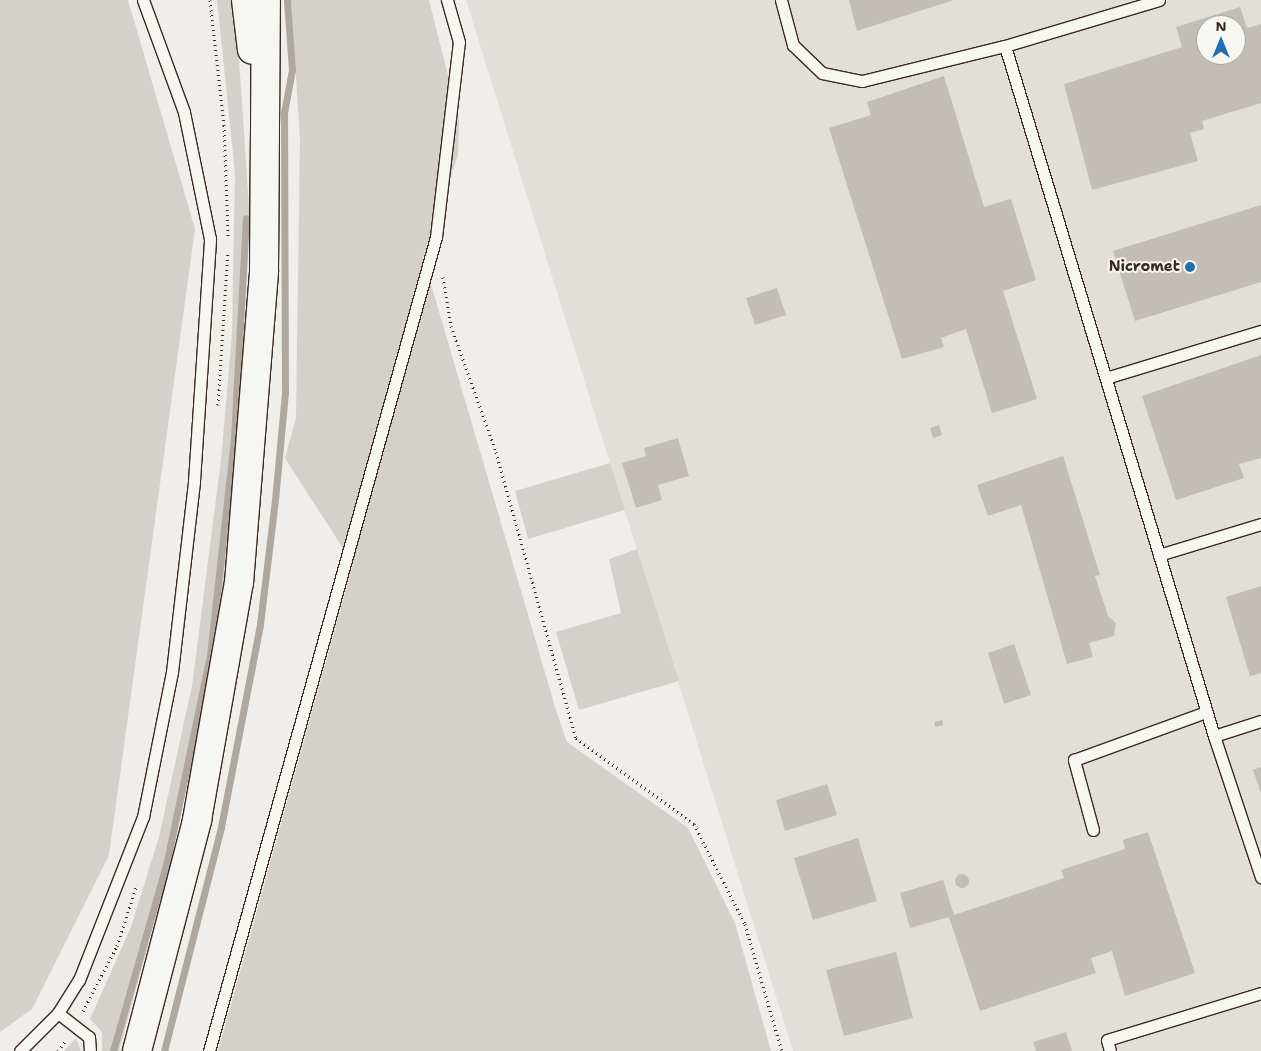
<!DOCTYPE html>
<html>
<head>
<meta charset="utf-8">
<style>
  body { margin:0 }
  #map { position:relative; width:1261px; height:1051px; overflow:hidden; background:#efeeea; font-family:"Shantell Sans",sans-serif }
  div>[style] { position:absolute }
  .built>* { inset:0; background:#e2dfdb }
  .green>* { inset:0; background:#d4d1cc }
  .stream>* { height:7px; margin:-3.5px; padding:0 3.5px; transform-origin:3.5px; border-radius:3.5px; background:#afa8a1 }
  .building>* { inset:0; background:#c2bdb7 }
  .round { border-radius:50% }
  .path>* { height:3px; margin-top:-1.5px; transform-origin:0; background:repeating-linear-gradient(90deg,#3b2a1e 0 1px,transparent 0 5px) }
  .roads { filter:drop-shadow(1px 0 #3b2a1e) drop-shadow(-1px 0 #3b2a1e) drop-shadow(0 1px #3b2a1e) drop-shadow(0 -1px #3b2a1e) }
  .lane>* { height:11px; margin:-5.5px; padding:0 5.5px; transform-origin:5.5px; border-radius:5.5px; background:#f6f6f2 }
  .secondary>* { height:28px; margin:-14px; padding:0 14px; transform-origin:14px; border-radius:14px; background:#f6f6f2 }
  .dots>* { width:14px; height:14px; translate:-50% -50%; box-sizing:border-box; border:2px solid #f6f6f2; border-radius:50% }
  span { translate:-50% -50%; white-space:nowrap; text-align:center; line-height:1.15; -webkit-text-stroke:4px #f6f6f2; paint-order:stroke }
  .poi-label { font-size:15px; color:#3b2a1e; font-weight:700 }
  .right { translate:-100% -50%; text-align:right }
  .north { position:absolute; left:1196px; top:15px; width:50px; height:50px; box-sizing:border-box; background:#f6f6f2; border:1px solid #aba49d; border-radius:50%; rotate:0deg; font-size:14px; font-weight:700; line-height:20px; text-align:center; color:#3b2a1e }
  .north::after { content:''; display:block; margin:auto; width:18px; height:22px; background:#1f6fb2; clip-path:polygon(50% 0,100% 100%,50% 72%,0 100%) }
</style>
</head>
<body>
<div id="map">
  <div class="built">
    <i style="clip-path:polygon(evenodd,466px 0,1261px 0,1261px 1051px,793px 1051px,466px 0,1206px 25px,1236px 25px,1236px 55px,1206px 55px,1206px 25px)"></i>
  </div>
  <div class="green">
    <i style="clip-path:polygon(0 0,128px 0,195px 229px,109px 855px,32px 1009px,0 1032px)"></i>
    <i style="clip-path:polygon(217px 0,235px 0,250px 222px,228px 545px,215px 657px,169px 868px,119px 1051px,102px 1051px,102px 1032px,90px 1019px,131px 927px,159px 837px,192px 686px,221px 460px,232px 333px,235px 173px)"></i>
    <i style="clip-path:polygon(291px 0,429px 0,459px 119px,458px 155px,423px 257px,556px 710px,567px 742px,688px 828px,735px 923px,771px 1051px,218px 1051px,353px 564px,285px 458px,296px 418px,300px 139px)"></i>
    <i style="clip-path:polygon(610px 463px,625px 510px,528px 539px,515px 491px)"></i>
    <i style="clip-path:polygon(637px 549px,679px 681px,579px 710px,556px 632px,621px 613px,609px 559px)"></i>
    <i style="clip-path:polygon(76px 1038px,81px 1051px,64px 1051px)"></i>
  </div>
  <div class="stream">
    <i style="left:113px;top:1051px;width:198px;rotate:-74.1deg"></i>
    <i style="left:167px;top:861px;width:209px;rotate:-78.2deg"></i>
    <i style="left:210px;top:656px;width:219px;rotate:-83.7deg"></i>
    <i style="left:234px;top:438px;width:220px;rotate:-86.9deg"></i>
    <i style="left:164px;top:1051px;width:231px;rotate:-75.7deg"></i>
    <i style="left:221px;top:827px;width:207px;rotate:-79.1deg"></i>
    <i style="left:260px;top:624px;width:125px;rotate:-83.1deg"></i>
    <i style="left:275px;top:500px;width:107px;rotate:-84.7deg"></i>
    <i style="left:285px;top:393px;width:280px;rotate:-90.2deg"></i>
    <i style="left:284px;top:113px;width:44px;rotate:-79.5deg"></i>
    <i style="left:292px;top:70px;width:70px;rotate:-94.1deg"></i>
  </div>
  <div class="building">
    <i style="clip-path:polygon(849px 0,954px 0,857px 31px)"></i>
    <i style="clip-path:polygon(evenodd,1240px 7px,1247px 28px,1261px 24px,1261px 103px,1202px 121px,1204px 129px,1190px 133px,1198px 161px,1092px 190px,1064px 84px,1182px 47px,1176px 27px,1240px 7px,1206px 25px,1236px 25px,1236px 55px,1206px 55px,1206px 25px)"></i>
    <i style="clip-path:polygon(944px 76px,984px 207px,1011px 199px,1036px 280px,1003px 291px,1037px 399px,992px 413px,966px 329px,941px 338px,944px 347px,902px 359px,829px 128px,871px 115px,867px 102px)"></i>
    <i style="clip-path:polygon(1261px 205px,1261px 282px,1135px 321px,1113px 251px)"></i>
    <i style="clip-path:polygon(777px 288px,786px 315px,755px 325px,746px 298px)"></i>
    <i style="clip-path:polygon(1261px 355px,1261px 458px,1239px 464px,1244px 478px,1176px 500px,1142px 396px)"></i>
    <i style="clip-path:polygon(939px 425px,942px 435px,933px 438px,930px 428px)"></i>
    <i style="clip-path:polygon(678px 438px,689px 476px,658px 485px,662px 500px,636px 508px,622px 463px,646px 456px,644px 448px)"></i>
    <i style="clip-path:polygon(1063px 456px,1100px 575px,1095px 576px,1108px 616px,1116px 623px,1114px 636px,1089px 643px,1093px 657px,1067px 664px,1021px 505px,988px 516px,977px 485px)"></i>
    <i style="clip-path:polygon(1261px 586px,1261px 673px,1250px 676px,1226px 597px)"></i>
    <i style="clip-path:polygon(1014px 644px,1031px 695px,1004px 704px,988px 653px)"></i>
    <i style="clip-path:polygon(942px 720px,943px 725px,935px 727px,934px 722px)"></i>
    <i style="clip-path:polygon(1261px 767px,1261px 793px,1253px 770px)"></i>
    <i style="clip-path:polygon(827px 784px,837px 815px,785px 831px,776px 800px)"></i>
    <i style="clip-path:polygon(1148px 832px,1195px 973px,1125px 996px,1112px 951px,1091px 958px,1096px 973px,980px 1011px,949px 917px,910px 928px,900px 893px,943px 880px,954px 915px,1064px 878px,1061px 870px,1125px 849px,1123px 840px)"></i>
    <i style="clip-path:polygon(858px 838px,877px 901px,813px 920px,794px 858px)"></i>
    <i class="round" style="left:955px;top:874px;width:14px;height:14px"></i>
    <i style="clip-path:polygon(896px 952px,913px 1018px,844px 1036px,826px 970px)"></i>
    <i style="clip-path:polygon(1066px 1032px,1072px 1051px,1036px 1051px,1033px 1042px)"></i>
  </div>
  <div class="path">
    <i style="left:210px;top:0;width:126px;rotate:83.6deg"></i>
    <i style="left:224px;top:125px;width:111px;rotate:87.9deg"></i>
    <i style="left:443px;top:277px;width:50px;rotate:80.7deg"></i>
    <i style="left:451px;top:326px;width:134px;rotate:70.3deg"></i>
    <i style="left:496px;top:452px;width:297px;rotate:74.4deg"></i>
    <i style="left:576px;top:738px;width:146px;rotate:36.1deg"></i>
    <i style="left:694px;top:824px;width:112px;rotate:63deg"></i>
    <i style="left:745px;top:924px;width:132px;rotate:73.8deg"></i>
    <i style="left:218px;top:405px;width:153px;rotate:-86.3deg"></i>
    <i style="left:83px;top:1011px;width:73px;rotate:-62.4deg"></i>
    <i style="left:117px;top:946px;width:65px;rotate:-72.1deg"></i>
    <i style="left:58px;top:1051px;width:14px;rotate:-54deg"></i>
  </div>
  <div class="roads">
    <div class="lane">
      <i style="left:781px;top:0;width:47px;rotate:75.1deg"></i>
      <i style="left:793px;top:45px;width:40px;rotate:44deg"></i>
      <i style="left:822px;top:73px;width:41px;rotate:11.3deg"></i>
      <i style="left:862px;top:81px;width:147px;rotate:-13.8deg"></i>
      <i style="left:1159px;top:0;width:161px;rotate:163.4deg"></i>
      <i style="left:1005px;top:46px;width:721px;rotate:73.15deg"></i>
      <i style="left:1214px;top:736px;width:49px;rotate:-17.7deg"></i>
      <i style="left:1106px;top:378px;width:162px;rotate:-16.9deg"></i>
      <i style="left:1159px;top:555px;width:107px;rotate:-16.9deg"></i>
      <i style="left:1214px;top:736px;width:149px;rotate:71.6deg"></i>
      <i style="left:1093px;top:830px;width:73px;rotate:-105.2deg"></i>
      <i style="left:1074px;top:760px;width:140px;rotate:-20deg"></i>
      <i style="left:58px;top:1013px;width:39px;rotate:38deg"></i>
      <i style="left:89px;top:1037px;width:14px;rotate:86deg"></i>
      <i style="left:20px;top:1051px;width:54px;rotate:-45deg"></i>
      <i style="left:58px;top:1013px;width:39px;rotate:-58deg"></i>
      <i style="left:79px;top:980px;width:175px;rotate:-68.6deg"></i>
      <i style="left:143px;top:817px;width:148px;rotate:-78.7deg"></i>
      <i style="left:172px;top:672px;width:192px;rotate:-83.4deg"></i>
      <i style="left:194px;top:481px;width:243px;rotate:-86.2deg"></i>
      <i style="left:210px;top:239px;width:130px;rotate:-101.6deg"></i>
      <i style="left:184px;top:112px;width:119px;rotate:-110.1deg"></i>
      <i style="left:209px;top:1051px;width:845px;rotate:-74.42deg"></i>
      <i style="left:436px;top:237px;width:196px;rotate:-83.3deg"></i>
      <i style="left:459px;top:42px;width:44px;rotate:-105.9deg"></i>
      <i style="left:1110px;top:1051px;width:11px;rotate:-105deg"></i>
      <i style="left:1107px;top:1040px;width:161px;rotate:-17deg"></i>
    </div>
    <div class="secondary">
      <i style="left:246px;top:0;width:50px;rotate:83.2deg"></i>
      <i style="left:137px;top:1051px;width:239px;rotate:-75.4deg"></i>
      <i style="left:197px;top:820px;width:241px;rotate:-80deg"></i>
      <i style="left:239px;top:583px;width:313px;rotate:-85.4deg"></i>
      <i style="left:264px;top:271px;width:271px;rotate:-89.6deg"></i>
    </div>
  </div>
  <div class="dots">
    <i style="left:1190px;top:267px;background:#1f6fb2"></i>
  </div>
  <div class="poi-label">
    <span class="right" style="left:1180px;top:267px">Nicromet</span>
  </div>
  <div class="north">N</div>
</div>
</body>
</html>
